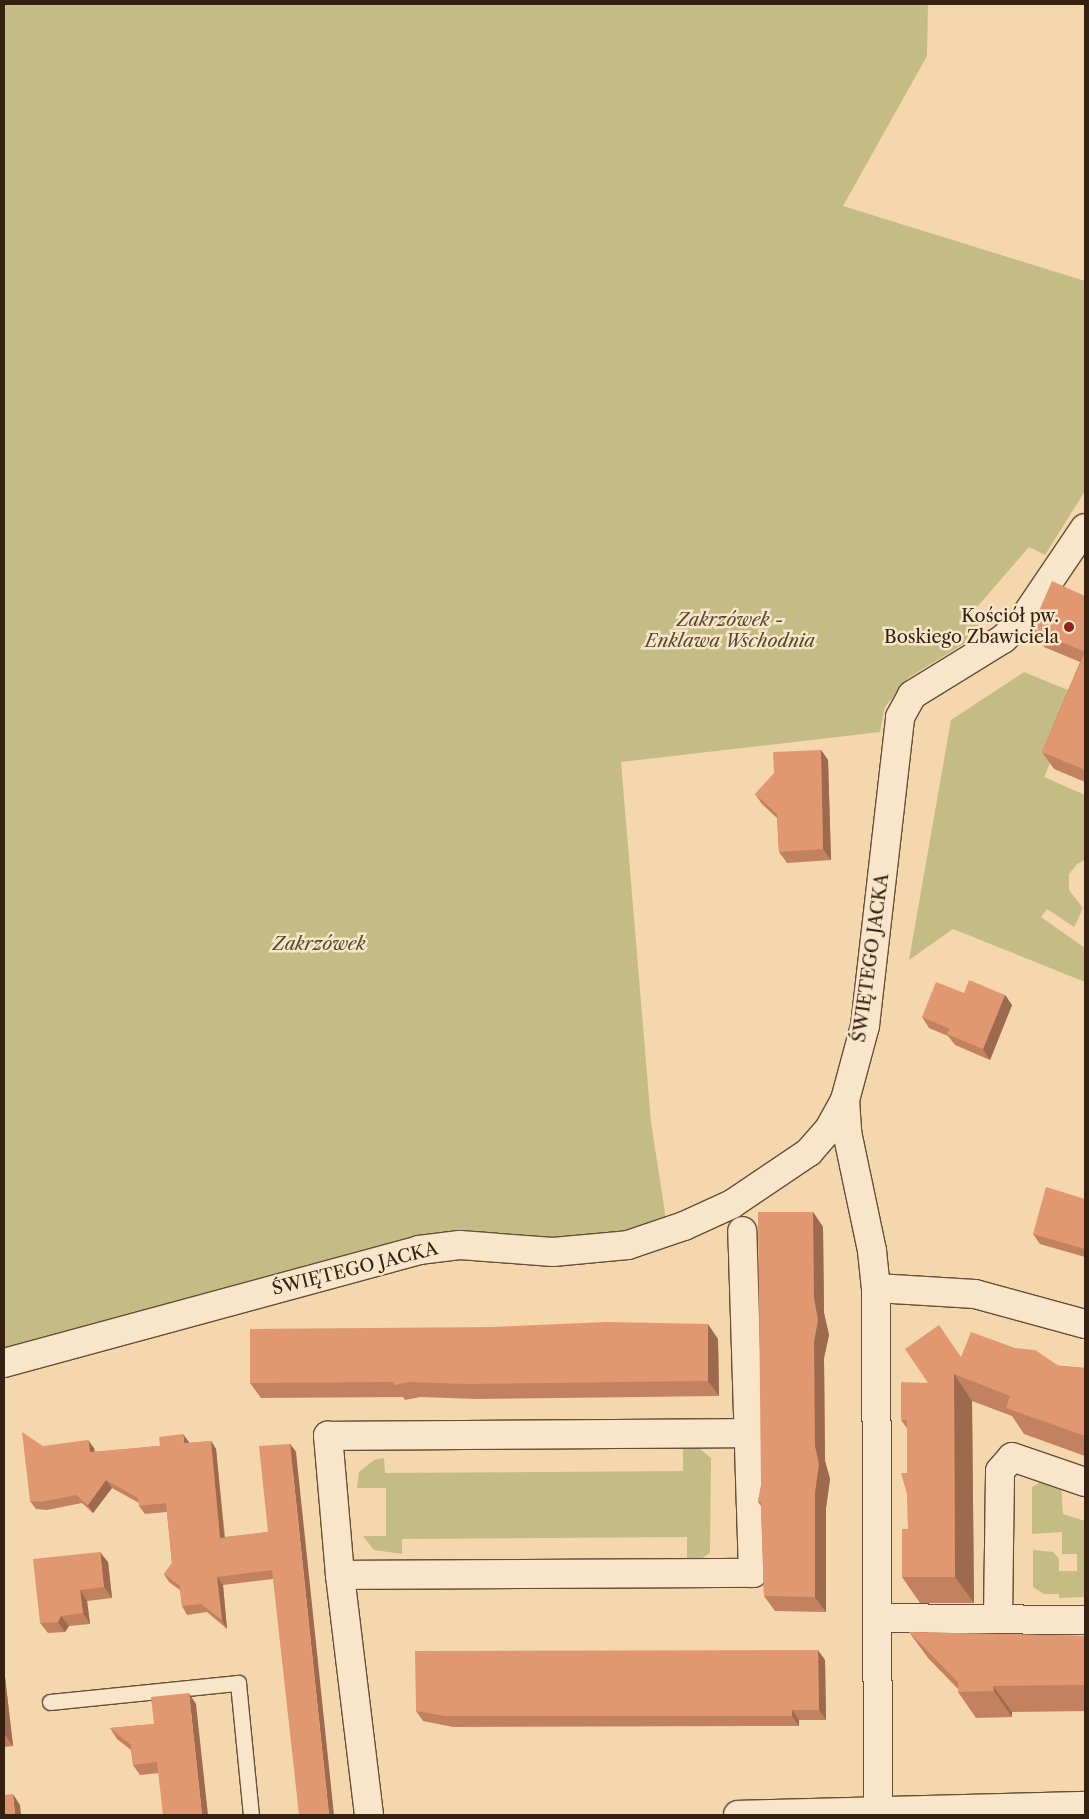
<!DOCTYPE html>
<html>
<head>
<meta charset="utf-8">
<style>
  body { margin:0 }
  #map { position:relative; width:1089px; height:1819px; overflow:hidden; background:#f4d7ad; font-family:"Libre Caslon Text",serif }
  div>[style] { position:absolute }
  .green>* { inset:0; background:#c4bc84 }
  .roads { filter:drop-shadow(1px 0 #664e37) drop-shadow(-1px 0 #664e37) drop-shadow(0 1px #664e37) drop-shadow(0 -1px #664e37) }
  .lane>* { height:15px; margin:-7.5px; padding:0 7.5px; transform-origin:7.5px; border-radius:7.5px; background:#f8e5ca }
  .street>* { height:28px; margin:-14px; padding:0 14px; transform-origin:14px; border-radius:14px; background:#f8e5ca }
  .wall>* { inset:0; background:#c28260 }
  .shaded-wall>* { inset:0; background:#9e6a4e }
  .building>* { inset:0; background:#e19770 }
  .dots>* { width:14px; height:14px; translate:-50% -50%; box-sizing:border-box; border:2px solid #f8e5ca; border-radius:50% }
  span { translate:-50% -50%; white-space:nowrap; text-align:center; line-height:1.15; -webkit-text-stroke:5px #f8e5ca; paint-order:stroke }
  .poi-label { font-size:18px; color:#362110 }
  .right { translate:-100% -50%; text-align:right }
  .park-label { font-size:18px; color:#5a482d; font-style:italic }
  .street-label { font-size:18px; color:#362110 }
  .frame { position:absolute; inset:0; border:5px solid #362110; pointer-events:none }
</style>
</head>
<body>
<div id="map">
  <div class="green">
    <i style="clip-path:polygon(4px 4px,928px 4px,927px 56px,843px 206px,1085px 281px,1085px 491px,1045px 555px,1029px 547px,971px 614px,983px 632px,908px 678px,885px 707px,880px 732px,621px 762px,651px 1122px,667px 1226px,623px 1237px,440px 1241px,4px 1368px)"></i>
    <i style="clip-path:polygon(1024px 672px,1080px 695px,1044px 777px,1085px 795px,1085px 860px,1077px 864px,1069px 874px,1069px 890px,1083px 908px,1074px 927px,1047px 909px,1041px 917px,1085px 948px,1085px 982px,953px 929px,909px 960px,951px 720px)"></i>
    <i style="clip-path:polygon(683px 1448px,700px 1449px,711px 1458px,710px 1553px,698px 1561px,687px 1560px,687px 1537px,402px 1539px,402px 1554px,374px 1550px,363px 1536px,386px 1536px,386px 1488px,357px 1488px,359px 1472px,374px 1460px,384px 1458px,385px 1473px,683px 1471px)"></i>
    <i style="clip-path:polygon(1042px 1481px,1061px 1485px,1063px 1514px,1085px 1521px,1085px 1597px,1059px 1598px,1059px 1594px,1044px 1594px,1033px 1587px,1033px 1550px,1053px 1552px,1059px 1559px,1059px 1571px,1077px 1571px,1077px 1554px,1062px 1554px,1062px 1532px,1032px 1534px,1032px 1487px)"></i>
  </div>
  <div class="roads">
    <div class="lane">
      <i style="left:50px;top:1702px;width:189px;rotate:-5.8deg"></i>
      <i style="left:238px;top:1683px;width:133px;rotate:84.4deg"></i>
    </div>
    <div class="street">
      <i style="left:845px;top:1100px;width:32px;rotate:86deg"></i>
      <i style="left:847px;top:1132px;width:122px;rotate:78.1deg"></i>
      <i style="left:872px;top:1251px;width:37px;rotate:84deg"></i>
      <i style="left:876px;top:1288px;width:527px;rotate:89.78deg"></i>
      <i style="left:876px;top:1288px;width:99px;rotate:3.5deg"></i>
      <i style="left:975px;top:1294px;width:114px;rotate:15.3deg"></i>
      <i style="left:4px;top:1363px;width:430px;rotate:-15.2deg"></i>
      <i style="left:419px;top:1250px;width:41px;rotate:-7deg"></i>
      <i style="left:460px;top:1245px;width:93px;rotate:4.3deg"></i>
      <i style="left:553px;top:1252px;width:75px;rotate:-5.3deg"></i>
      <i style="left:628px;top:1245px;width:59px;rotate:-18.7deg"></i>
      <i style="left:684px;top:1226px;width:53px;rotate:-24.6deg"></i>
      <i style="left:732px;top:1204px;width:93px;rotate:-34deg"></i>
      <i style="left:809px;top:1152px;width:30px;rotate:-49deg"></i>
      <i style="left:829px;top:1129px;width:33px;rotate:-61deg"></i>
      <i style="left:845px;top:1100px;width:77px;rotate:-74.9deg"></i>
      <i style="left:865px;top:1026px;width:311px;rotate:-83.5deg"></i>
      <i style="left:900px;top:717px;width:25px;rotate:-61deg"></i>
      <i style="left:912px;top:695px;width:107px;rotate:-31.6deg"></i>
      <i style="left:1003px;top:639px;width:26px;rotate:-43deg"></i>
      <i style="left:1022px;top:621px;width:112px;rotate:-55.9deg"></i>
      <i style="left:340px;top:1575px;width:413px;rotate:-0.3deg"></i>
      <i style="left:753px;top:1573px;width:342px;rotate:-91.8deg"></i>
      <i style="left:879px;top:1618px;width:206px;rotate:0.6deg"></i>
      <i style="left:998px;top:1618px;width:147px;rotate:-89.2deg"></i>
      <i style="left:1000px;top:1471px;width:18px;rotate:-49deg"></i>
      <i style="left:1012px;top:1457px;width:77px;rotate:18.9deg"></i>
      <i style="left:369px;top:1815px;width:242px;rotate:-96.9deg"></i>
      <i style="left:340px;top:1575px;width:140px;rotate:-94.9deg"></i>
      <i style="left:328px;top:1436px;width:423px;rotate:-0.4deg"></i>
      <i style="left:738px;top:1815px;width:347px;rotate:-1.5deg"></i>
    </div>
  </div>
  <div class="wall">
    <i style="clip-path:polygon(1085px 596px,1085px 782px,1054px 769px,1042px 752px,1080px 662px,1044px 647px,1031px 629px)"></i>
    <i style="clip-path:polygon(821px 750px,828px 760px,831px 860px,787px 863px,779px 852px,777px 818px,762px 804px,755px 794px)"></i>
    <i style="clip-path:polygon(964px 993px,1005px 995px,1012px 1005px,990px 1060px,955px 1045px,948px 1036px,929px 1028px,922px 1017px)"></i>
    <i style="clip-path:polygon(1085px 1199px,1085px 1257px,1040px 1244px,1033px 1234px)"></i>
    <i style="clip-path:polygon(813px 1212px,823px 1227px,824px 1313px,829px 1335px,824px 1358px,825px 1461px,830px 1479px,826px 1508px,826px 1612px,775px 1611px,764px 1596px,761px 1506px,758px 1502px)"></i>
    <i style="clip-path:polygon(718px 1339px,719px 1396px,477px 1399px,420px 1397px,405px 1400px,403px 1397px,261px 1398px,250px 1383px)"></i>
    <i style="clip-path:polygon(961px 1357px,1085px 1368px,1085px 1456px,1024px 1434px,1012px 1416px,972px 1401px,974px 1603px,920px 1603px,902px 1577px,908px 1529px,907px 1428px,901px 1420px,928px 1383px)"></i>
    <i style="clip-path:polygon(211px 1441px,216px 1449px,225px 1537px,268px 1532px,290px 1444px,296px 1452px,273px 1579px,223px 1585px,227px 1629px,207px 1612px,187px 1615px,182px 1606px,180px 1590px,169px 1582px,164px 1574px,172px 1563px,167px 1512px,145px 1514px,139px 1506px,139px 1503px,112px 1488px,93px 1513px,82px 1503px,47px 1510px,36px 1509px,30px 1501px,43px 1446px,94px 1448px,95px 1452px)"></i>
    <i style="clip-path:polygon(108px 1562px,112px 1598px,87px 1601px,90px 1624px,69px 1626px,65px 1632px,48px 1633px,40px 1623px)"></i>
    <i style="clip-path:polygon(1085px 1629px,1085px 1711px,1012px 1712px,1012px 1717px,976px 1718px,958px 1692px,958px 1689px,928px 1658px,909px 1632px,1084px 1636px)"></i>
    <i style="clip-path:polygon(825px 1660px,826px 1720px,799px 1720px,799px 1726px,453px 1727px,423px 1721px,416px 1711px)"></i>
    <i style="clip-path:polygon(4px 1675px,5px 1677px,13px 1746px,4px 1747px)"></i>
    <i style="clip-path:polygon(196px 1704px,159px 1773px,140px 1775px,133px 1765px,131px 1750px,117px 1739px,110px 1728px,154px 1724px)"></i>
  </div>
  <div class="shaded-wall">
    <i style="clip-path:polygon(821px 750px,828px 760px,831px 860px,823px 849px)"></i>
    <i style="clip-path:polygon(1005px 995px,1012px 1005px,990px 1060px,983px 1049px)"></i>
    <i style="clip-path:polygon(813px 1212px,823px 1227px,824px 1313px,829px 1335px,824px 1358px,825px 1461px,830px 1479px,826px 1508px,826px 1612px,815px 1597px)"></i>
    <i style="clip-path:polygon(708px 1324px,718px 1339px,719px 1396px,708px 1381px)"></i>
    <i style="clip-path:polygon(954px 1374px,972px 1401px,974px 1603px,955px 1577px)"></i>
    <i style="clip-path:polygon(183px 1434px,189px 1442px,190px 1451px,184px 1443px)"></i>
    <i style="clip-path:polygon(88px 1440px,94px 1448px,96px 1461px,90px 1452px)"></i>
    <i style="clip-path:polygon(211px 1441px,216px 1449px,225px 1546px,220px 1538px)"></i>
    <i style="clip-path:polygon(290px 1444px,296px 1452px,334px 1815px,329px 1815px)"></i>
    <i style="clip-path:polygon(106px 1480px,112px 1488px,93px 1513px,88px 1505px)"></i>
    <i style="clip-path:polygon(100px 1552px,108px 1562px,112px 1598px,104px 1587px)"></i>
    <i style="clip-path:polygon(217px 1577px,223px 1585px,227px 1629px,222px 1620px)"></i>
    <i style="clip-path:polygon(80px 1590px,87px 1601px,90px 1624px,83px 1613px)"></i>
    <i style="clip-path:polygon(61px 1616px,69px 1626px,65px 1632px,58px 1622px)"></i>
    <i style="clip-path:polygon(818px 1650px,825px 1660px,826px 1720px,819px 1710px)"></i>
    <i style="clip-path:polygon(4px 1675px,5px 1677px,13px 1746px,5px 1735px,4px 1721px)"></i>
    <i style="clip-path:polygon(993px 1686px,1012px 1712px,1012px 1717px,994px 1691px)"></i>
    <i style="clip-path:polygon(189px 1693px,196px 1704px,208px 1815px,202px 1815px)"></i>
    <i style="clip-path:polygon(792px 1710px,799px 1720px,799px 1726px,792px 1716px)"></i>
    <i style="clip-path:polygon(13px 1794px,20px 1805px,21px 1815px,15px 1815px)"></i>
  </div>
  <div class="building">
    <i style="clip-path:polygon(1052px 581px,1085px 596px,1085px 770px,1042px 752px,1085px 652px,1031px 629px)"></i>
    <i style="clip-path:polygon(821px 750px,823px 849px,779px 852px,777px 814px,755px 794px,774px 773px,773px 752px)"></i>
    <i style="clip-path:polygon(969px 980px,1005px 995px,983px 1049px,947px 1034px,950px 1029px,922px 1017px,936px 982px,964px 993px)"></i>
    <i style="clip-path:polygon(1046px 1187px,1085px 1199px,1085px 1249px,1033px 1234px)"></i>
    <i style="clip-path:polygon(758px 1212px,813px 1212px,814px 1298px,818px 1320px,814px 1342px,815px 1446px,819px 1464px,815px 1493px,815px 1597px,764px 1596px,761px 1502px,758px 1502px,761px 1485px)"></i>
    <i style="clip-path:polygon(607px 1322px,708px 1324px,708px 1381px,466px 1384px,410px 1382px,394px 1385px,394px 1382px,250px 1383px,250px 1329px,491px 1327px)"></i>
    <i style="clip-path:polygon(939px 1325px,961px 1357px,971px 1332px,1015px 1348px,1035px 1350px,1059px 1366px,1085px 1368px,1085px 1436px,1006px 1408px,1010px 1396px,954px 1374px,955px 1577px,902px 1577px,902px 1529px,908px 1529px,907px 1494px,901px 1473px,907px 1473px,907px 1420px,901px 1420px,901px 1382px,928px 1383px,905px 1349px)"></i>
    <i style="clip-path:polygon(22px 1432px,43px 1446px,88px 1440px,90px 1452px,160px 1446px,159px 1437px,183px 1434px,184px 1443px,211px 1441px,220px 1538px,268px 1532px,259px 1446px,290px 1444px,329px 1815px,299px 1815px,272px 1570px,217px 1577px,222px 1620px,201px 1604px,182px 1606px,180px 1586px,164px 1574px,172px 1563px,166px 1503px,139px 1506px,138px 1498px,106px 1480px,88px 1505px,76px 1495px,41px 1502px,30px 1501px)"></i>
    <i style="clip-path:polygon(100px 1552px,104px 1587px,80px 1590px,83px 1613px,61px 1616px,58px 1622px,40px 1623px,33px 1559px)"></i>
    <i style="clip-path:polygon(1084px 1629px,1085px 1629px,1085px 1690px,1084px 1685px,993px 1686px,994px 1691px,958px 1692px,958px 1682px,909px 1632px,1084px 1636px)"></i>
    <i style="clip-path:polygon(818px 1650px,819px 1710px,792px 1710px,792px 1716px,445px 1716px,416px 1711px,415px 1651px)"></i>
    <i style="clip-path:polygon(189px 1693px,202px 1815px,163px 1815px,157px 1762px,133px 1765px,131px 1745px,110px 1728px,154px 1724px,151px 1697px)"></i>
    <i style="clip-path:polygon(4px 1721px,5px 1735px,4px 1735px)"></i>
    <i style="clip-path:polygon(13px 1794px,15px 1815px,4px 1815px,4px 1795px)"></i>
  </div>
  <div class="dots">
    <i style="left:1069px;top:627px;background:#8f2418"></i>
  </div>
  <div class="poi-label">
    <span class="right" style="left:1059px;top:627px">Kościół pw.<br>Boskiego Zbawiciela</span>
  </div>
  <div class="park-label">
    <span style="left:730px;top:631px">Zakrzówek -<br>Enklawa Wschodnia</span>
    <span style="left:319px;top:944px">Zakrzówek</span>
  </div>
  <div class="street-label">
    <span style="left:871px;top:958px;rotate:-82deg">ŚWIĘTEGO JACKA</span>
    <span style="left:355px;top:1269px;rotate:-14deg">ŚWIĘTEGO JACKA</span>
  </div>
  <div class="frame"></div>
</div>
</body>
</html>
